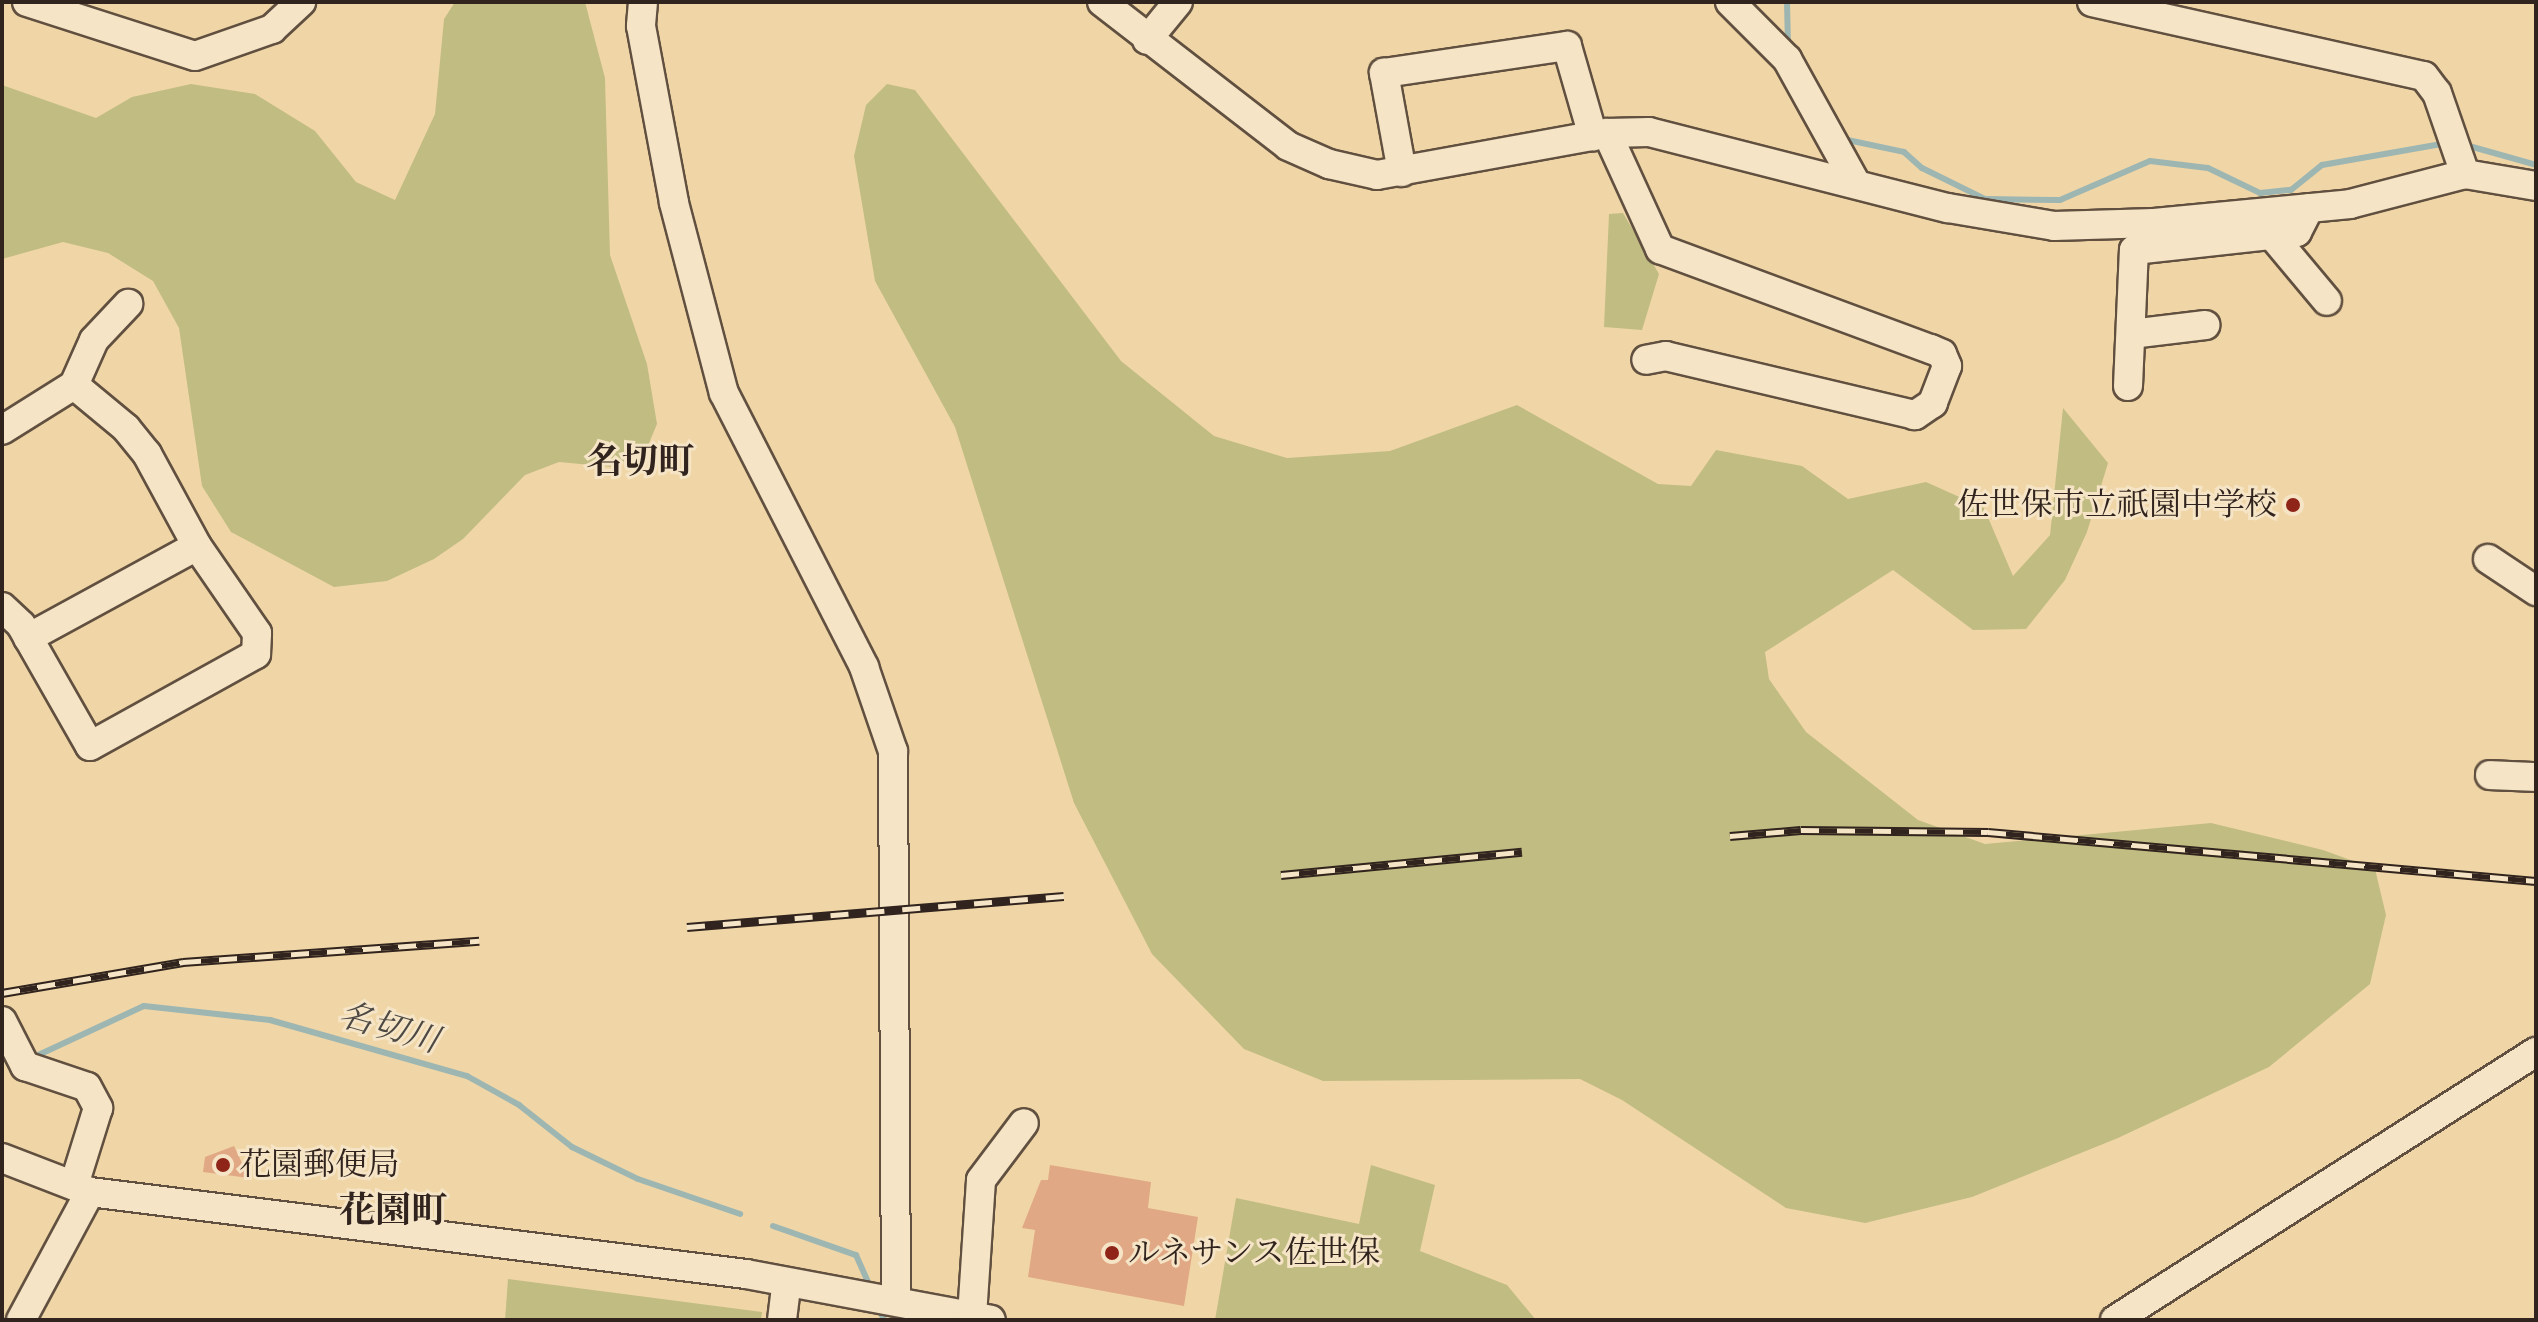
<!DOCTYPE html>
<html>
<head>
<meta charset="utf-8">
<style>
  body { margin:0 }
  #map { position:relative; width:2538px; height:1322px; overflow:hidden; background:#f0d6a6; font-family:"IM FELL Great Primer","Noto Serif JP",serif }
  div>[style] { position:absolute }
  .green>* { inset:0; background:#c1bc82 }
  .stream>* { height:6px; margin:-3px; padding:0 3px; transform-origin:3px; border-radius:3px; background:#9eb6b2 }
  .building>* { inset:0; background:#e1a885 }
  .roads { filter:drop-shadow(2px 0 #615040) drop-shadow(-2px 0 #615040) drop-shadow(0 2px #615040) drop-shadow(0 -2px #615040) }
  .minor>* { height:28px; margin:-14px; padding:0 14px; transform-origin:14px; border-radius:14px; background:#f5e4c5 }
  .rail>* { height:9px; margin-top:-4.5px; transform-origin:0; background:repeating-linear-gradient(90deg,#f5e4c5 0 18px,#31241e 0 36px); box-sizing:border-box; border-block:2px solid #31241e }
  .dots>* { width:22px; height:22px; translate:-50% -50%; box-sizing:border-box; border:4px solid #f5e4c5; border-radius:50% }
  span { translate:-50% -50%; white-space:nowrap; text-align:center; line-height:1.15; -webkit-text-stroke:6px #f5e4c5; paint-order:stroke }
  .poi-label { font-size:32px; color:#31241e }
  .right { translate:-100% -50%; text-align:right }
  .left { translate:0 -50%; text-align:left }
  .water-label { font-size:34px; color:#4c4843; font-style:italic }
  .quarter-label { font-size:36px; color:#31241e; font-weight:700 }
  .frame { position:absolute; inset:0; border:4px solid #31241e; pointer-events:none }
</style>
</head>
<body>
<div id="map">
  <div class="green">
    <i style="clip-path:polygon(455px 2px,585px 2px,605px 78px,610px 255px,647px 364px,657px 424px,644px 455px,613px 467px,559px 462px,525px 475px,463px 539px,434px 559px,387px 581px,334px 587px,231px 532px,202px 486px,179px 328px,153px 281px,108px 253px,63px 242px,2px 259px,2px 85px,96px 118px,132px 97px,191px 84px,255px 94px,315px 131px,356px 182px,395px 200px,435px 114px,444px 19px)"></i>
    <i style="clip-path:polygon(887px 84px,915px 90px,1121px 361px,1214px 436px,1287px 458px,1390px 451px,1517px 405px,1658px 484px,1691px 486px,1716px 450px,1802px 466px,1848px 499px,1926px 482px,1984px 508px,2013px 576px,2050px 535px,2063px 408px,2108px 463px,2087px 532px,2065px 580px,2026px 629px,1973px 630px,1893px 570px,1765px 652px,1769px 679px,1806px 732px,1918px 820px,1985px 844px,2211px 823px,2323px 850px,2375px 869px,2386px 915px,2370px 984px,2269px 1067px,2118px 1138px,1972px 1197px,1865px 1223px,1786px 1208px,1622px 1100px,1580px 1079px,1323px 1081px,1244px 1049px,1152px 954px,1074px 803px,955px 427px,875px 281px,854px 156px,866px 105px)"></i>
    <i style="clip-path:polygon(1623px 213px,1659px 274px,1642px 330px,1604px 327px,1609px 214px)"></i>
    <i style="clip-path:polygon(1371px 1165px,1435px 1185px,1420px 1251px,1507px 1285px,1536px 1320px,1215px 1320px,1236px 1198px,1359px 1224px)"></i>
    <i style="clip-path:polygon(508px 1279px,762px 1312px,761px 1320px,505px 1320px)"></i>
  </div>
  <div class="stream">
    <i style="left:1787px;top:2px;width:44px;rotate:88.7deg"></i>
    <i style="left:1843px;top:139px;width:62px;rotate:12deg"></i>
    <i style="left:1904px;top:152px;width:24px;rotate:42deg"></i>
    <i style="left:1922px;top:168px;width:70px;rotate:26.2deg"></i>
    <i style="left:1985px;top:199px;width:75px;rotate:0.8deg"></i>
    <i style="left:2060px;top:200px;width:98px;rotate:-23.4deg"></i>
    <i style="left:2150px;top:161px;width:58px;rotate:6.9deg"></i>
    <i style="left:2208px;top:168px;width:58px;rotate:25.7deg"></i>
    <i style="left:2260px;top:193px;width:31px;rotate:-6deg"></i>
    <i style="left:2291px;top:190px;width:40px;rotate:-39deg"></i>
    <i style="left:2322px;top:165px;width:127px;rotate:-10deg"></i>
    <i style="left:2462px;top:144px;width:77px;rotate:15.8deg"></i>
    <i style="left:34px;top:1057px;width:121px;rotate:-24.9deg"></i>
    <i style="left:144px;top:1006px;width:127px;rotate:6.3deg"></i>
    <i style="left:270px;top:1020px;width:205px;rotate:15.9deg"></i>
    <i style="left:467px;top:1076px;width:60px;rotate:29.1deg"></i>
    <i style="left:519px;top:1105px;width:68px;rotate:38.4deg"></i>
    <i style="left:572px;top:1147px;width:73px;rotate:25.9deg"></i>
    <i style="left:638px;top:1179px;width:108px;rotate:18.9deg"></i>
    <i style="left:773px;top:1226px;width:88px;rotate:19.3deg"></i>
    <i style="left:856px;top:1255px;width:36px;rotate:66deg"></i>
    <i style="left:878px;top:1306px;width:15px;rotate:67deg"></i>
  </div>
  <div class="building">
    <i style="clip-path:polygon(234px 1146px,249px 1178px,203px 1172px,205px 1157px)"></i>
    <i style="clip-path:polygon(1050px 1165px,1151px 1182px,1148px 1208px,1198px 1217px,1184px 1306px,1028px 1277px,1035px 1230px,1022px 1228px,1041px 1180px,1048px 1180px)"></i>
  </div>
  <div class="roads">
    <div class="minor">
      <i style="left:27px;top:2px;width:176px;rotate:17.8deg"></i>
      <i style="left:195px;top:56px;width:82px;rotate:-19.3deg"></i>
      <i style="left:272px;top:29px;width:40px;rotate:-43deg"></i>
      <i style="left:643px;top:2px;width:24px;rotate:95deg"></i>
      <i style="left:641px;top:26px;width:180px;rotate:79.4deg"></i>
      <i style="left:674px;top:203px;width:196px;rotate:75.3deg"></i>
      <i style="left:724px;top:393px;width:308px;rotate:62.9deg"></i>
      <i style="left:864px;top:667px;width:89px;rotate:71deg"></i>
      <i style="left:893px;top:751px;width:550px;rotate:89.69deg"></i>
      <i style="left:1102px;top:2px;width:235px;rotate:37.7deg"></i>
      <i style="left:1288px;top:146px;width:45px;rotate:23.7deg"></i>
      <i style="left:1329px;top:164px;width:49px;rotate:12.9deg"></i>
      <i style="left:1377px;top:175px;width:234px;rotate:-10.3deg"></i>
      <i style="left:1607px;top:133px;width:42px;rotate:-1.4deg"></i>
      <i style="left:1649px;top:132px;width:309px;rotate:14.3deg"></i>
      <i style="left:1948px;top:208px;width:108px;rotate:9.6deg"></i>
      <i style="left:2054px;top:226px;width:100px;rotate:-1.7deg"></i>
      <i style="left:2154px;top:223px;width:197px;rotate:-5.5deg"></i>
      <i style="left:2350px;top:204px;width:119px;rotate:-14.6deg"></i>
      <i style="left:2465px;top:174px;width:72px;rotate:9.6deg"></i>
      <i style="left:1730px;top:2px;width:81px;rotate:45deg"></i>
      <i style="left:1787px;top:59px;width:138px;rotate:61deg"></i>
      <i style="left:2092px;top:2px;width:340px;rotate:12.6deg"></i>
      <i style="left:2424px;top:76px;width:21px;rotate:53deg"></i>
      <i style="left:2437px;top:93px;width:86px;rotate:70.9deg"></i>
      <i style="left:1147px;top:40px;width:49px;rotate:-50.8deg"></i>
      <i style="left:1607px;top:133px;width:128px;rotate:65.4deg"></i>
      <i style="left:1660px;top:249px;width:289px;rotate:20.3deg"></i>
      <i style="left:1931px;top:349px;width:12px;rotate:24deg"></i>
      <i style="left:1942px;top:354px;width:13px;rotate:67deg"></i>
      <i style="left:1947px;top:366px;width:40px;rotate:111deg"></i>
      <i style="left:1933px;top:403px;width:22px;rotate:146deg"></i>
      <i style="left:1915px;top:415px;width:256px;rotate:-166.7deg"></i>
      <i style="left:1666px;top:356px;width:20px;rotate:169deg"></i>
      <i style="left:1402px;top:172px;width:101px;rotate:-100.3deg"></i>
      <i style="left:1384px;top:73px;width:185px;rotate:-8.4deg"></i>
      <i style="left:1567px;top:46px;width:94px;rotate:73.9deg"></i>
      <i style="left:2271px;top:234px;width:87px;rotate:50.1deg"></i>
      <i style="left:2131px;top:334px;width:75px;rotate:-6.9deg"></i>
      <i style="left:2128px;top:386px;width:136px;rotate:-87.5deg"></i>
      <i style="left:2134px;top:250px;width:164px;rotate:-6.3deg"></i>
      <i style="left:2297px;top:232px;width:27px;rotate:-63deg"></i>
      <i style="left:2px;top:430px;width:85px;rotate:-32deg"></i>
      <i style="left:74px;top:385px;width:49px;rotate:-66deg"></i>
      <i style="left:94px;top:340px;width:50px;rotate:-46.6deg"></i>
      <i style="left:2488px;top:559px;width:58px;rotate:33.7deg"></i>
      <i style="left:2px;top:607px;width:26px;rotate:43deg"></i>
      <i style="left:21px;top:625px;width:139px;rotate:60.3deg"></i>
      <i style="left:90px;top:746px;width:190px;rotate:-29deg"></i>
      <i style="left:256px;top:654px;width:21px;rotate:-87deg"></i>
      <i style="left:257px;top:633px;width:106px;rotate:-124.6deg"></i>
      <i style="left:197px;top:546px;width:105px;rotate:-118.5deg"></i>
      <i style="left:147px;top:454px;width:33px;rotate:-129deg"></i>
      <i style="left:126px;top:428px;width:67px;rotate:-140.4deg"></i>
      <i style="left:28px;top:638px;width:192px;rotate:-28.6deg"></i>
      <i style="left:2490px;top:775px;width:46px;rotate:2.5deg"></i>
      <i style="left:2px;top:1021px;width:51px;rotate:62.9deg"></i>
      <i style="left:25px;top:1066px;width:65px;rotate:18.7deg"></i>
      <i style="left:87px;top:1087px;width:24px;rotate:62deg"></i>
      <i style="left:98px;top:1108px;width:81px;rotate:107.3deg"></i>
      <i style="left:2px;top:1158px;width:94px;rotate:21.1deg"></i>
      <i style="left:90px;top:1192px;width:661px;rotate:7.13deg"></i>
      <i style="left:746px;top:1274px;width:249px;rotate:10.6deg"></i>
      <i style="left:972px;top:1316px;width:136px;rotate:-86.2deg"></i>
      <i style="left:981px;top:1180px;width:71px;rotate:-53deg"></i>
      <i style="left:21px;top:1320px;width:145px;rotate:-61.7deg"></i>
      <i style="left:782px;top:1320px;width:38px;rotate:-83deg"></i>
      <i style="left:2115px;top:1320px;width:499px;rotate:-32.5deg"></i>
    </div>
  </div>
  <div class="rail">
    <i style="left:1730px;top:836px;width:71px;rotate:-4.8deg"></i>
    <i style="left:1801px;top:830px;width:187px;rotate:0.6deg"></i>
    <i style="left:1988px;top:832px;width:550px;rotate:5.11deg"></i>
    <i style="left:1281px;top:875px;width:242px;rotate:-5.5deg"></i>
    <i style="left:687px;top:927px;width:378px;rotate:-4.7deg"></i>
    <i style="left:2px;top:993px;width:184px;rotate:-9.7deg"></i>
    <i style="left:183px;top:962px;width:297px;rotate:-4.1deg"></i>
  </div>
  <div class="dots">
    <i style="left:2293px;top:505px;background:#8f2418"></i>
    <i style="left:223px;top:1165px;background:#8f2418"></i>
    <i style="left:1112px;top:1253px;background:#8f2418"></i>
  </div>
  <div class="poi-label">
    <span class="right" style="left:2277px;top:505px">佐世保市立祇園中学校</span>
    <span class="left" style="left:239px;top:1165px">花園郵便局</span>
    <span class="left" style="left:1128px;top:1253px">ルネサンス佐世保</span>
  </div>
  <div class="water-label">
    <span style="left:389px;top:1027px;rotate:16deg">名切川</span>
  </div>
  <div class="quarter-label">
    <span style="left:640px;top:462px">名切町</span>
    <span style="left:393px;top:1211px">花園町</span>
  </div>
  <div class="frame"></div>
</div>
</body>
</html>
